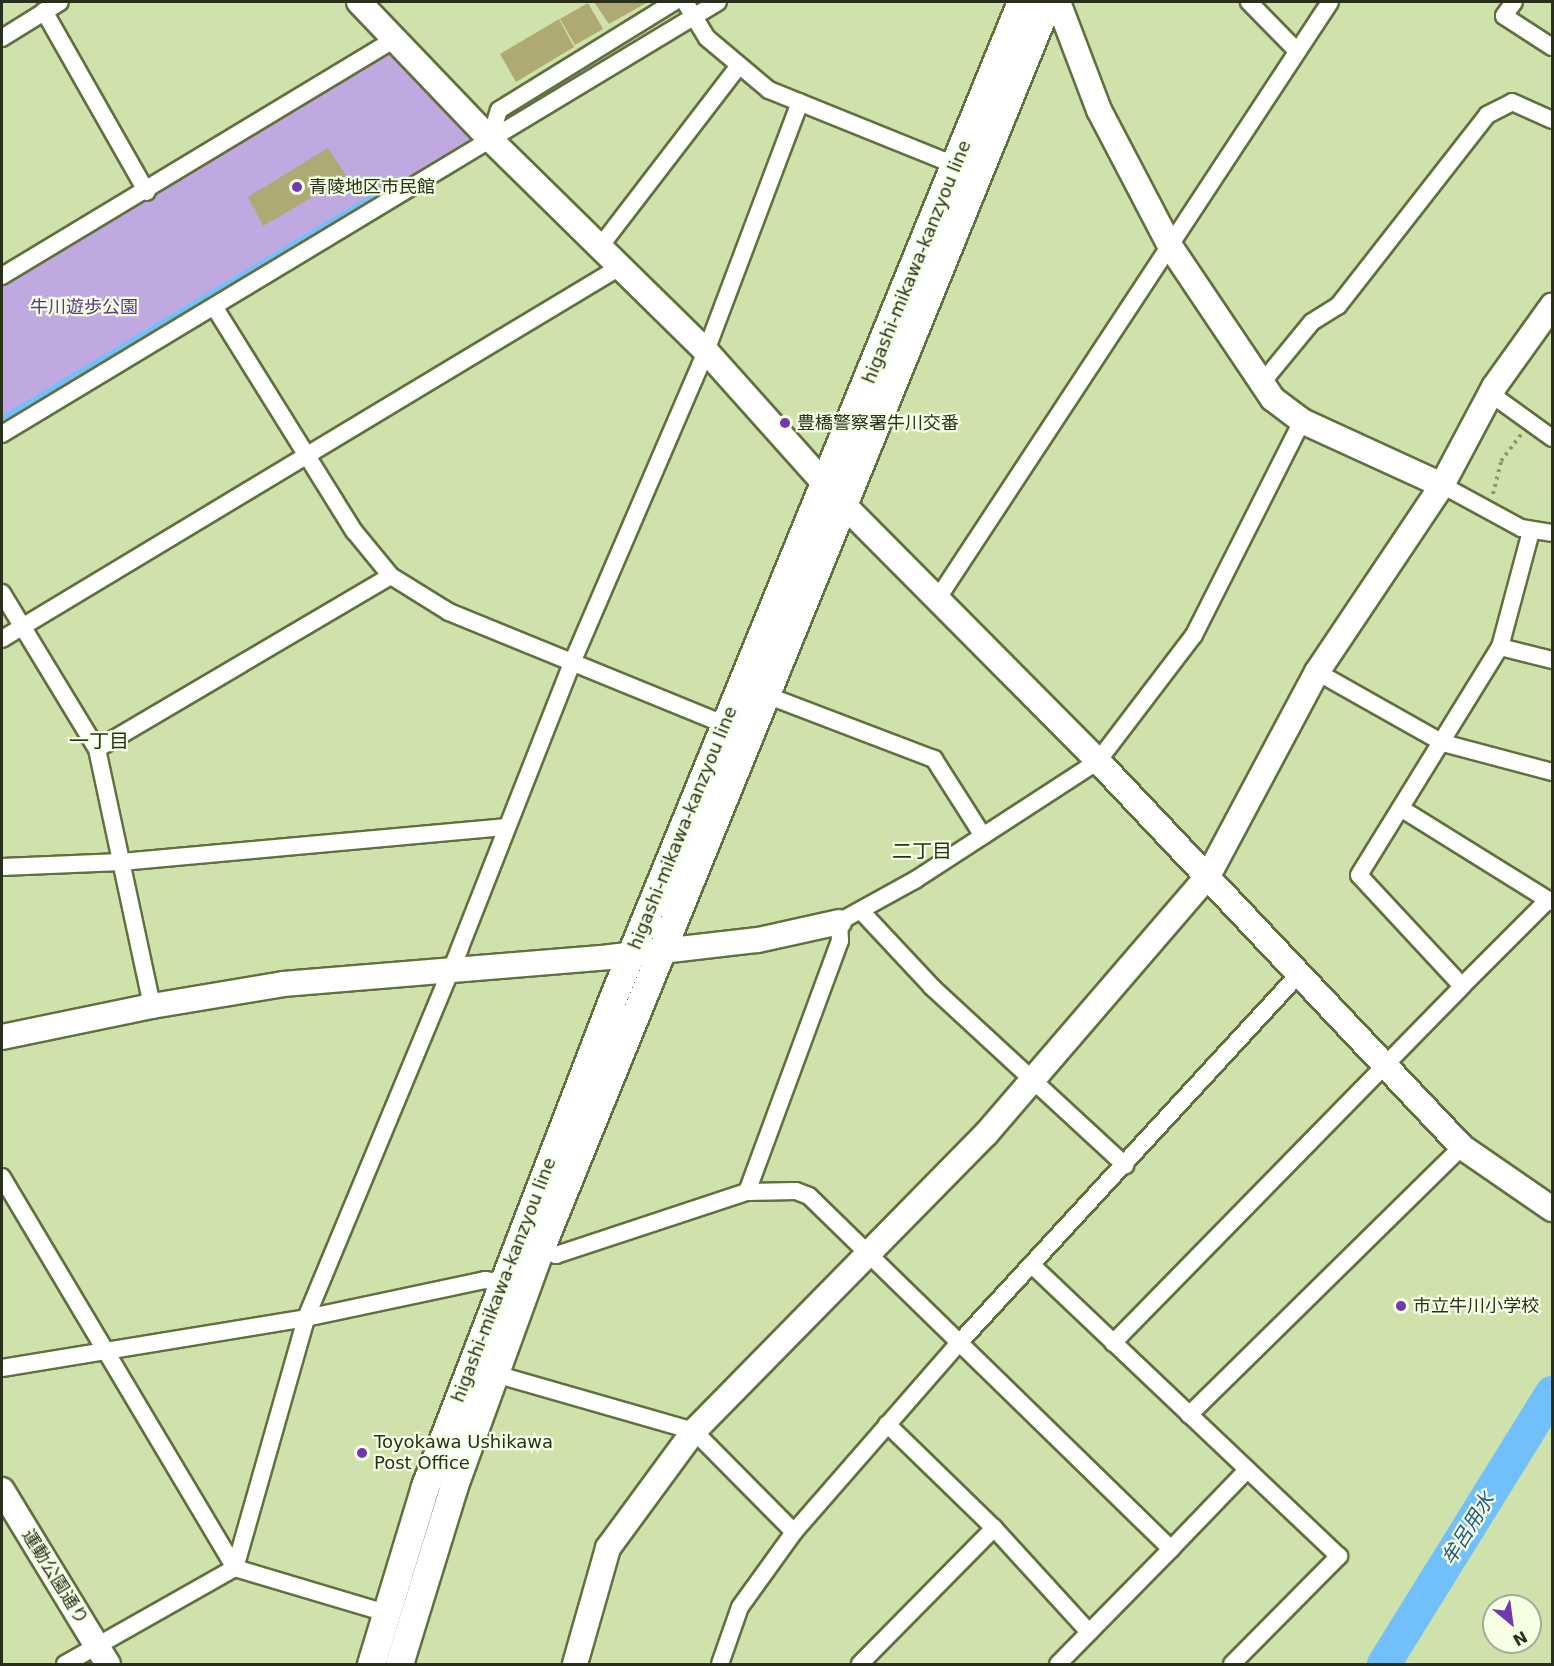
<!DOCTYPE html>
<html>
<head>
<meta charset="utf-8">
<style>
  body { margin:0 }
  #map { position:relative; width:1554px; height:1666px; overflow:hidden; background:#d0e2ac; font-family:"DejaVu Sans","Noto Sans JP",sans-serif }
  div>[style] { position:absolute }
  .green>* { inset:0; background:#c0a9e1 }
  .stream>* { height:6px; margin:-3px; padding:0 3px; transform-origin:3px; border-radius:3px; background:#72c0fb }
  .river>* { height:34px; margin:-17px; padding:0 17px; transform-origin:17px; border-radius:17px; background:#72c0fb }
  .building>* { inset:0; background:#afa973 }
  .path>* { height:4px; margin-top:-2px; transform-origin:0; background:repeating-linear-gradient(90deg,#8a976f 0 3px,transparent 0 7.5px) }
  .roads { filter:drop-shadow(2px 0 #61703f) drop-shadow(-2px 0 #61703f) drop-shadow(0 2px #61703f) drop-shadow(0 -2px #61703f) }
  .street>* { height:16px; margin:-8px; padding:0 8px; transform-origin:8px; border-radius:8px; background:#fff }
  .secondary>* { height:24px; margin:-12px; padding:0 12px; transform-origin:12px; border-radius:12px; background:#fff }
  .primary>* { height:27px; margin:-13.5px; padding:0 13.5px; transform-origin:13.5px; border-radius:13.5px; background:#fff }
  .dots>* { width:16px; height:16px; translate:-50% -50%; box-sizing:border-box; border:3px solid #f5ffe4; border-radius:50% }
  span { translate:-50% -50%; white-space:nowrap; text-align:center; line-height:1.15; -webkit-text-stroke:4.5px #f5ffe4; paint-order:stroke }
  .poi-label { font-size:18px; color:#292f1b }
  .left { translate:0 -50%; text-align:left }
  .street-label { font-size:18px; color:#292f1b }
  .park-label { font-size:18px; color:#5f348e }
  .neighbourhood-label { font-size:20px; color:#292f1b }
  .water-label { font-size:20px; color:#215981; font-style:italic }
  .frame { position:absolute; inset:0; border:3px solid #292f1b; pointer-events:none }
  .north { position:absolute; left:1482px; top:1594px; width:60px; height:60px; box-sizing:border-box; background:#f5ffe4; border:2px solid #a3ac94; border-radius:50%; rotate:151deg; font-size:16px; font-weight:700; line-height:24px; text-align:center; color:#292f1b }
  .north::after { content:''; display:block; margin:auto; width:21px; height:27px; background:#7338ae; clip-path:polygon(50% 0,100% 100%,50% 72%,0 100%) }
</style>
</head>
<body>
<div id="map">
  <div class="green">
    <i style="clip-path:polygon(396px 38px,490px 139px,2px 434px,2px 276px)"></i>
  </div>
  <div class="stream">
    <i style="left:2px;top:419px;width:436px;rotate:-30.9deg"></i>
  </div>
  <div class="river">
    <i style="left:1384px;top:1664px;width:319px;rotate:-58.2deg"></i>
  </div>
  <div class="building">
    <i style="clip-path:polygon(594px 2px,648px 2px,609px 24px)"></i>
    <i style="clip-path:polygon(588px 3px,603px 29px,575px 45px,560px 19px)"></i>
    <i style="clip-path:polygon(559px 19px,574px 47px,516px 82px,500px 54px)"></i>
    <i style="clip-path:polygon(328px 148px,347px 177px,263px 226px,248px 197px)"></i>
  </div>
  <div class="path">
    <i style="left:1493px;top:494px;width:34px;rotate:-76deg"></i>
    <i style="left:1501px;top:461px;width:34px;rotate:-53deg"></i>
  </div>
  <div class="roads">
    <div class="street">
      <i style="left:685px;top:2px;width:42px;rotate:58.6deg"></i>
      <i style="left:707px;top:38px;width:81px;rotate:40deg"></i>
      <i style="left:769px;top:90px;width:208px;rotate:22deg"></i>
      <i style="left:1249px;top:2px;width:69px;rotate:45.6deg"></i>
      <i style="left:1514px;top:2px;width:17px;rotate:126deg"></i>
      <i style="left:1504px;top:16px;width:57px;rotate:32.9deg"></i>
      <i style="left:44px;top:11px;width:208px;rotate:60.4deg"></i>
      <i style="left:2px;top:38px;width:68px;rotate:-31.8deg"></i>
      <i style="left:490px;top:139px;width:30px;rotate:-73deg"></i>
      <i style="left:499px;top:110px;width:206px;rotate:-31.7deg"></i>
      <i style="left:599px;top:248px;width:228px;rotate:-52.5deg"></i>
      <i style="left:2px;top:276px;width:460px;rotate:-31.1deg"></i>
      <i style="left:215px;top:308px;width:263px;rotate:58.1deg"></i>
      <i style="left:354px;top:531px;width:58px;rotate:50.6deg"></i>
      <i style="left:391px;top:576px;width:68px;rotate:31.8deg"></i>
      <i style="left:449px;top:612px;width:299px;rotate:22.2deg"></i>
      <i style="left:1261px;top:384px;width:80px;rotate:-50.6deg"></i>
      <i style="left:1312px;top:322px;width:31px;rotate:-32deg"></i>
      <i style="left:1338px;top:306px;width:242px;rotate:-52deg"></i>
      <i style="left:1487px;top:115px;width:28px;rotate:-27deg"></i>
      <i style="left:1512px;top:102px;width:44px;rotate:24.2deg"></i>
      <i style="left:1491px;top:394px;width:75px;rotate:35.8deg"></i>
      <i style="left:2px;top:434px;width:836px;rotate:-31.1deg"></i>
      <i style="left:1442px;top:485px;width:90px;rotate:28.6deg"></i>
      <i style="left:1521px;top:528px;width:31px;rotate:9deg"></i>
      <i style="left:2px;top:593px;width:183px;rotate:58.7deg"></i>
      <i style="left:97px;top:749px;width:263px;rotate:77.9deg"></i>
      <i style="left:936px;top:601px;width:717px;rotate:-56.66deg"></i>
      <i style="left:2px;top:639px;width:719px;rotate:-31.06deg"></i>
      <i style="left:1500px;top:647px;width:54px;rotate:14deg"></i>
      <i style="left:1317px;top:672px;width:145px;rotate:29.4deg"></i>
      <i style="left:1443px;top:743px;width:113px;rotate:14.9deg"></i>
      <i style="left:766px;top:695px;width:180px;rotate:20.9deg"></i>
      <i style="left:934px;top:759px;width:91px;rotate:57.5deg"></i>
      <i style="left:97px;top:749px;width:341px;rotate:-30.5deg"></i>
      <i style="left:1402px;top:809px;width:172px;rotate:31.9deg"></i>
      <i style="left:2px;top:867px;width:119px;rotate:-2.4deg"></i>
      <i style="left:121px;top:862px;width:385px;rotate:-5.2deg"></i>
      <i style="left:861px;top:911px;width:104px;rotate:46.9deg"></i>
      <i style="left:932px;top:987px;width:263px;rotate:42.7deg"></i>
      <i style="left:1462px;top:986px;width:151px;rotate:-132.9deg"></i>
      <i style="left:1359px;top:875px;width:268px;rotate:-58.3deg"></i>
      <i style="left:1500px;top:647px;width:120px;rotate:-75deg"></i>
      <i style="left:2px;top:1177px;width:455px;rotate:59.2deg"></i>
      <i style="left:235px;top:1568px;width:158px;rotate:16.6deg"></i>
      <i style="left:747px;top:1192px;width:268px;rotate:-69.7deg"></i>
      <i style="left:840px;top:941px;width:19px;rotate:-93deg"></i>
      <i style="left:839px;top:922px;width:87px;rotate:-28.9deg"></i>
      <i style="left:915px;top:880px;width:218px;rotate:-33deg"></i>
      <i style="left:1098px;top:761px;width:158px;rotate:-52.7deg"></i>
      <i style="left:1194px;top:635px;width:240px;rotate:-63.2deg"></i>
      <i style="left:540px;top:1249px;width:17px;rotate:21deg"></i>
      <i style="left:556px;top:1255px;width:201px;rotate:-18.3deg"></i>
      <i style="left:747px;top:1192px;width:49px;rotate:-1.2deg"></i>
      <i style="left:796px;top:1191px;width:14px;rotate:21deg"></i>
      <i style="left:809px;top:1196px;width:506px;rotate:44.28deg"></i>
      <i style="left:1171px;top:1549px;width:161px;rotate:134.5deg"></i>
      <i style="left:1032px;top:1265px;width:423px;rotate:43.5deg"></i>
      <i style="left:1339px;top:1556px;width:152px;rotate:134.7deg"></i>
      <i style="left:1113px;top:1343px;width:499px;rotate:-45.6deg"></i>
      <i style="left:1462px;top:986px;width:122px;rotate:-45deg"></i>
      <i style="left:1548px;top:900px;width:4px;rotate:27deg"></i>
      <i style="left:2px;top:1368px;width:308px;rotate:-9.3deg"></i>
      <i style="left:306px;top:1318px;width:183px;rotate:-12deg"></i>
      <i style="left:485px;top:1280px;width:17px;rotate:10deg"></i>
      <i style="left:495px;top:1374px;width:207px;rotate:16deg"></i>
      <i style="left:694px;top:1431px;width:142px;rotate:45.3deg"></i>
      <i style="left:1189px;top:1415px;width:383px;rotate:-44.5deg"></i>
      <i style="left:887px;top:1424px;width:149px;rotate:44.2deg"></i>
      <i style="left:994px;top:1528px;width:141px;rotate:47.6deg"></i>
      <i style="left:1171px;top:1549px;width:110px;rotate:-46.1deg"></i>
      <i style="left:65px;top:1664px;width:195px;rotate:-29.5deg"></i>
      <i style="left:235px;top:1568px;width:260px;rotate:-74.1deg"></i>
      <i style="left:306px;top:1318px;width:399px;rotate:-67.4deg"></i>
      <i style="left:459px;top:950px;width:306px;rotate:-68.5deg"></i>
      <i style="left:571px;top:665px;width:342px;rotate:-66.7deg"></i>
      <i style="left:706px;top:351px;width:266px;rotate:-69.3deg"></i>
      <i style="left:720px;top:1664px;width:60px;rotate:-70.7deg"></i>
      <i style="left:740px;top:1607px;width:92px;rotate:-54.2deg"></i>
      <i style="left:794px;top:1532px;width:251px;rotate:-48.9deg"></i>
      <i style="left:959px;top:1343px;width:500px;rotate:-47.35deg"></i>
      <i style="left:860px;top:1664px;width:191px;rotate:-45.4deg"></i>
    </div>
    <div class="secondary">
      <i style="left:359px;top:2px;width:190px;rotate:46.3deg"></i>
      <i style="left:490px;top:139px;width:303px;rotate:44.5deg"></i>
      <i style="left:706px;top:351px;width:204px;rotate:48.2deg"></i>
      <i style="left:842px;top:503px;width:363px;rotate:45.2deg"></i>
      <i style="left:1098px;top:761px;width:531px;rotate:46.68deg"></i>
      <i style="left:1462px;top:1147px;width:109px;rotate:34.6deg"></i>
      <i style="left:1058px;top:2px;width:116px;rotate:69.2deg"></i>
      <i style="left:1099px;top:110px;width:153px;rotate:62.4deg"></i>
      <i style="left:1170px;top:246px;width:184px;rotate:56.1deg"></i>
      <i style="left:1273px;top:399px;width:36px;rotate:37deg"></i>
      <i style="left:1302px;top:421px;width:154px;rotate:24.6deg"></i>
      <i style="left:2px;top:1037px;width:153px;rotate:-11.7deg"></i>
      <i style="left:152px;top:1006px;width:133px;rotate:-9.5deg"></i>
      <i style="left:283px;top:984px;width:328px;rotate:-4.7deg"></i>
      <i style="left:610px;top:957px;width:149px;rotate:-6.6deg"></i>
      <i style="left:758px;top:940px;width:83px;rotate:-12.5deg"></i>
      <i style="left:2px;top:1490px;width:204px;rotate:58.7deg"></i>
      <i style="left:575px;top:1664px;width:121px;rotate:-74.1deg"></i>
      <i style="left:608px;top:1548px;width:145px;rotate:-53.7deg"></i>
      <i style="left:694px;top:1431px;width:417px;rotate:-45.5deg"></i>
      <i style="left:986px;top:1134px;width:340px;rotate:-49.3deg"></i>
      <i style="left:1208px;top:876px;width:231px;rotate:-61.9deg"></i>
      <i style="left:1317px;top:672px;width:225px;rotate:-56.2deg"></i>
      <i style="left:1442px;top:485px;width:111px;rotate:-62deg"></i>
      <i style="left:1494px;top:387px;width:100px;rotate:-54.4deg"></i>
    </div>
    <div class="primary">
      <i style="left:371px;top:1664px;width:186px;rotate:-73.1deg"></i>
      <i style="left:425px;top:1486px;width:521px;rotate:-68.95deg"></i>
      <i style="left:612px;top:1000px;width:1079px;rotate:-67.72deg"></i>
      <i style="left:399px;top:1664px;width:184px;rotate:-72.9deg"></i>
      <i style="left:453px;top:1488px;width:254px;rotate:-70deg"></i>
      <i style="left:540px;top:1249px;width:1347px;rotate:-67.84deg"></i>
    </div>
  </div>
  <div class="dots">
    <i style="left:297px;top:187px;background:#7338ae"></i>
    <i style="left:785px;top:423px;background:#7338ae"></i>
    <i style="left:1401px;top:1306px;background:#7338ae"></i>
    <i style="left:362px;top:1453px;background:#7338ae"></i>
  </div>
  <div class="poi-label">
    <span class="left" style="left:309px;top:187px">青陵地区市民館</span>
    <span class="left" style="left:797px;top:423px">豊橋警察署牛川交番</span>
    <span class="left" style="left:1413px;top:1306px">市立牛川小学校</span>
    <span class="left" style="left:374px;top:1453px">Toyokawa Ushikawa<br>Post Office</span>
  </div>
  <div class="street-label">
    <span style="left:917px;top:262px;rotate:-68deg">higashi-mikawa-kanzyou line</span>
    <span style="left:683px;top:828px;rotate:-68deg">higashi-mikawa-kanzyou line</span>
    <span style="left:504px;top:1280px;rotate:-69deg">higashi-mikawa-kanzyou line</span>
    <span style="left:55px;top:1577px;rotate:58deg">運動公園通り</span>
  </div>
  <div class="park-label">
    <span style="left:84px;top:307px">牛川遊歩公園</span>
  </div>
  <div class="neighbourhood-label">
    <span style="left:99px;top:741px">一丁目</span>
    <span style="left:922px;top:851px">二丁目</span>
  </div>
  <div class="water-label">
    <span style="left:1468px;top:1529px;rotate:-58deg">牟呂用水</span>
  </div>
  <div class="frame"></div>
  <div class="north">N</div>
</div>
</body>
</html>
